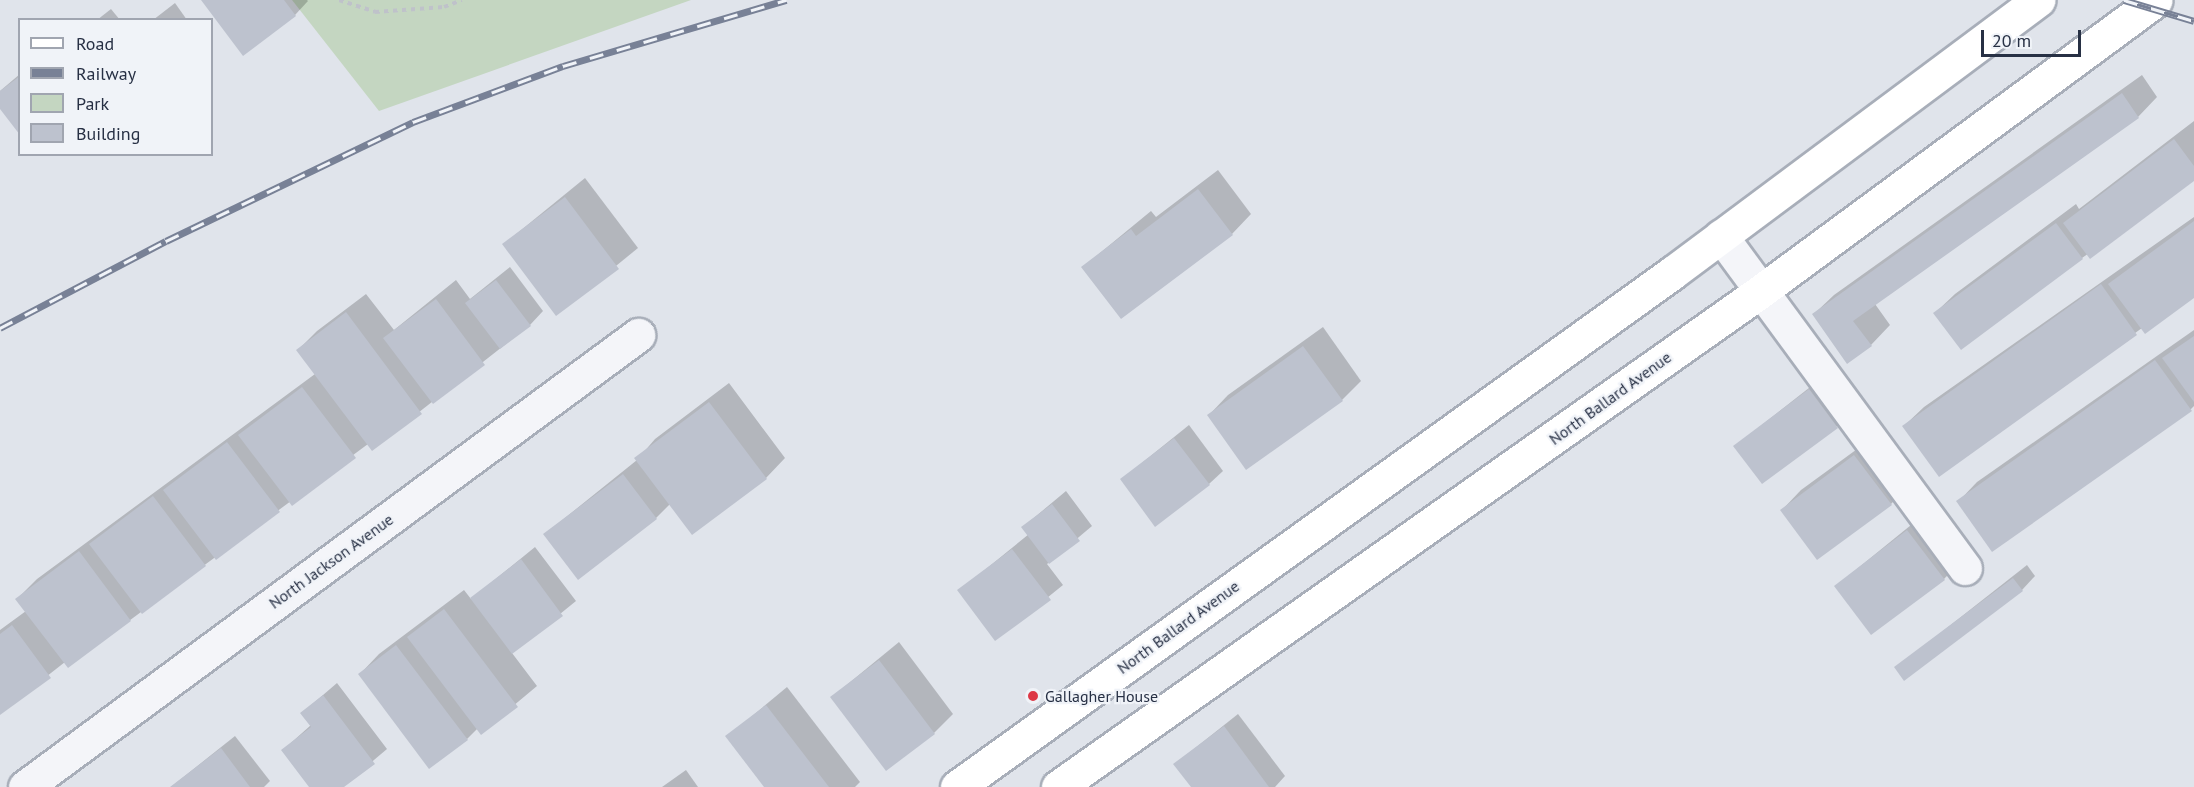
<!DOCTYPE html>
<html>
<head>
<meta charset="utf-8">
<style>
  body { margin:0 }
  #map { position:relative; width:2194px; height:787px; overflow:hidden; background:#e0e4eb; font-family:"PT Sans",sans-serif }
  div>[style] { position:absolute }
  .green>* { inset:0; background:#c4d6c1 }
  .shadow>* { inset:0; background:#0003 }
  .building>* { inset:0; background:#bdc2ce }
  .path>* { height:4px; margin-top:-2px; transform-origin:0; background:repeating-linear-gradient(90deg,#bfc2ca 0 4.5px,transparent 0 9px) }
  .roads { filter:drop-shadow(2px 0 #a8aeb9) drop-shadow(-2px 0 #a8aeb9) drop-shadow(0 2px #a8aeb9) drop-shadow(0 -2px #a8aeb9) }
  .minor>* { height:33px; margin:-16.5px; padding:0 16.5px; transform-origin:16.5px; border-radius:16.5px; background:#f4f5f9 }
  .major>* { height:33px; margin:-16.5px; padding:0 16.5px; transform-origin:16.5px; border-radius:16.5px; background:#fff }
  .rail>* { height:7px; margin-top:-3.5px; transform-origin:0; background:repeating-linear-gradient(90deg,#f0f3f8 0 14px,#788196 0 28px); box-sizing:border-box; border-block:2px solid #788196 }
  .dots>* { width:16px; height:16px; translate:-50% -50%; box-sizing:border-box; border:3px solid #f0f3f8; border-radius:50% }
  span { translate:-50% -50%; white-space:nowrap; text-align:center; line-height:1.15; -webkit-text-stroke:4.5px #f0f3f8; paint-order:stroke }
  .street-label { font-size:16px; color:#273044 }
  .poi-label { font-size:16px; color:#273044 }
  .left { translate:0 -50%; text-align:left }
  .legend { position:absolute; left:18px; top:18px; width:195px; height:138px; box-sizing:border-box; background:#f0f3f8; border:2px solid #a0a5b0; margin:0; padding:8px 10px; list-style:none; font-size:18px; color:#273044 }
  .legend li { display:flex; align-items:center; gap:12px; height:30px }
  .legend b { width:30px; border:2px solid #a0a5b0 }
  .scale { position:absolute; left:1981px; top:30px; width:100px; height:27px; box-sizing:border-box; border:3px solid #273044; border-top:0; padding-left:8px; font-size:18px; line-height:21px; white-space:nowrap; color:#273044; -webkit-text-stroke:4px #f0f3f8; paint-order:stroke }
</style>
</head>
<body>
<div id="map">
  <div class="green">
    <i style="clip-path:polygon(292px 0,691px 0,379px 111px)"></i>
  </div>
  <div class="shadow">
    <i style="clip-path:polygon(202px 0,307px 0,308px 1px,295px 15px)"></i>
    <i style="clip-path:polygon(175px 3px,187px 20px,153px 20px)"></i>
    <i style="clip-path:polygon(111px 9px,120px 20px,97px 20px)"></i>
    <i style="clip-path:polygon(20px 74px,20px 132px,0 106px,0 91px)"></i>
    <i style="clip-path:polygon(2142px 75px,2157px 97px,2138px 117px,1875px 304px,1890px 325px,1871px 345px,1814px 314px,1834px 295px)"></i>
    <i style="clip-path:polygon(2194px 121px,2194px 179px,2082px 258px,1935px 313px,1955px 294px,2076px 204px,2079px 209px)"></i>
    <i style="clip-path:polygon(1218px 170px,1251px 214px,1232px 234px,1083px 267px,1151px 211px,1156px 217px)"></i>
    <i style="clip-path:polygon(585px 178px,638px 248px,557px 314px,504px 244px)"></i>
    <i style="clip-path:polygon(2194px 217px,2194px 296px,2142px 328px,1939px 475px,1904px 426px,1924px 407px)"></i>
    <i style="clip-path:polygon(510px 267px,543px 311px,530px 325px,372px 449px,368px 444px,68px 666px,65px 662px,0 713px,0 630px,26px 611px,17px 599px,37px 579px,315px 374px,298px 350px,317px 331px,366px 294px,394px 330px,456px 280px,470px 299px)"></i>
    <i style="clip-path:polygon(1323px 327px,1361px 381px,1342px 400px,1209px 415px,1228px 395px)"></i>
    <i style="clip-path:polygon(2194px 330px,2194px 406px,2191px 409px,1958px 502px,1977px 482px)"></i>
    <i style="clip-path:polygon(1823px 377px,1850px 413px,1837px 426px,1735px 446px)"></i>
    <i style="clip-path:polygon(729px 383px,785px 458px,766px 478px,670px 504px,656px 518px,545px 534px,637px 460px,655px 439px)"></i>
    <i style="clip-path:polygon(1189px 425px,1223px 471px,1209px 484px,1122px 479px)"></i>
    <i style="clip-path:polygon(1875px 436px,1910px 484px,1891px 504px,1782px 510px,1801px 490px)"></i>
    <i style="clip-path:polygon(1066px 491px,1092px 526px,1047px 564px,1063px 585px,996px 639px,959px 591px,1029px 534px,1023px 527px)"></i>
    <i style="clip-path:polygon(1927px 512px,1963px 559px,1944px 579px,1836px 586px)"></i>
    <i style="clip-path:polygon(535px 547px,576px 601px,512px 653px,537px 686px,481px 733px,478px 728px,467px 739px,360px 674px,379px 654px,464px 590px,471px 599px)"></i>
    <i style="clip-path:polygon(2027px 565px,2035px 576px,2022px 590px,1896px 668px)"></i>
    <i style="clip-path:polygon(899px 642px,953px 714px,934px 733px,832px 697px)"></i>
    <i style="clip-path:polygon(337px 683px,387px 749px,342px 787px,311px 787px,283px 750px,311px 725px,302px 713px)"></i>
    <i style="clip-path:polygon(787px 687px,860px 782px,855px 787px,766px 787px,727px 737px)"></i>
    <i style="clip-path:polygon(1238px 714px,1285px 776px,1275px 787px,1193px 787px,1175px 764px)"></i>
    <i style="clip-path:polygon(235px 736px,270px 781px,264px 787px,171px 787px)"></i>
    <i style="clip-path:polygon(686px 770px,698px 787px,662px 787px)"></i>
  </div>
  <div class="building">
    <i style="clip-path:polygon(201px 0,284px 0,296px 16px,243px 56px)"></i>
    <i style="clip-path:polygon(20px 76px,20px 135px,0 109px,0 91px)"></i>
    <i style="clip-path:polygon(2122px 93px,2139px 118px,1853px 321px,1872px 346px,1847px 364px,1812px 314px)"></i>
    <i style="clip-path:polygon(2174px 139px,2194px 166px,2194px 181px,2090px 259px,2063px 223px)"></i>
    <i style="clip-path:polygon(1198px 189px,1233px 235px,1121px 319px,1081px 267px,1131px 229px,1136px 236px)"></i>
    <i style="clip-path:polygon(565px 197px,619px 269px,556px 316px,502px 244px)"></i>
    <i style="clip-path:polygon(2194px 221px,2194px 298px,2145px 334px,2108px 284px)"></i>
    <i style="clip-path:polygon(2056px 223px,2083px 259px,1961px 350px,1933px 313px)"></i>
    <i style="clip-path:polygon(496px 280px,531px 326px,500px 349px,465px 303px)"></i>
    <i style="clip-path:polygon(2101px 284px,2137px 335px,1939px 477px,1902px 426px)"></i>
    <i style="clip-path:polygon(436px 299px,485px 365px,433px 404px,383px 338px)"></i>
    <i style="clip-path:polygon(346px 312px,422px 414px,372px 451px,296px 350px)"></i>
    <i style="clip-path:polygon(2194px 336px,2194px 402px,2162px 358px)"></i>
    <i style="clip-path:polygon(1303px 346px,1343px 401px,1246px 470px,1207px 415px)"></i>
    <i style="clip-path:polygon(2155px 360px,2192px 411px,1992px 552px,1956px 501px)"></i>
    <i style="clip-path:polygon(302px 387px,356px 458px,292px 506px,238px 435px)"></i>
    <i style="clip-path:polygon(1809px 389px,1838px 428px,1762px 484px,1733px 446px)"></i>
    <i style="clip-path:polygon(709px 402px,767px 479px,692px 535px,634px 458px)"></i>
    <i style="clip-path:polygon(1174px 438px,1210px 485px,1155px 527px,1120px 479px)"></i>
    <i style="clip-path:polygon(227px 442px,280px 512px,216px 560px,163px 490px)"></i>
    <i style="clip-path:polygon(1854px 455px,1892px 505px,1817px 560px,1780px 510px)"></i>
    <i style="clip-path:polygon(623px 474px,657px 519px,578px 580px,543px 534px)"></i>
    <i style="clip-path:polygon(153px 496px,206px 566px,142px 614px,89px 544px)"></i>
    <i style="clip-path:polygon(1052px 504px,1080px 541px,1049px 564px,1021px 527px)"></i>
    <i style="clip-path:polygon(1907px 530px,1945px 580px,1871px 635px,1834px 586px)"></i>
    <i style="clip-path:polygon(1012px 549px,1051px 600px,995px 641px,957px 590px)"></i>
    <i style="clip-path:polygon(79px 551px,131px 621px,68px 668px,15px 599px)"></i>
    <i style="clip-path:polygon(521px 559px,563px 616px,512px 654px,470px 598px)"></i>
    <i style="clip-path:polygon(2013px 578px,2023px 591px,1904px 681px,1894px 667px)"></i>
    <i style="clip-path:polygon(444px 609px,518px 707px,481px 735px,407px 637px)"></i>
    <i style="clip-path:polygon(12px 625px,51px 678px,0 715px,0 634px)"></i>
    <i style="clip-path:polygon(396px 645px,468px 740px,429px 769px,358px 674px)"></i>
    <i style="clip-path:polygon(879px 660px,935px 734px,886px 771px,830px 697px)"></i>
    <i style="clip-path:polygon(323px 695px,375px 764px,344px 787px,309px 787px,281px 750px,311px 727px,300px 713px)"></i>
    <i style="clip-path:polygon(766px 705px,829px 787px,764px 787px,725px 736px)"></i>
    <i style="clip-path:polygon(1224px 726px,1269px 787px,1191px 787px,1173px 764px)"></i>
    <i style="clip-path:polygon(221px 748px,250px 787px,170px 787px)"></i>
  </div>
  <div class="path">
    <i style="left:339px;top:0;width:38px;rotate:18deg"></i>
    <i style="left:375px;top:12px;width:69px;rotate:-4.1deg"></i>
    <i style="left:444px;top:7px;width:19px;rotate:-21deg"></i>
  </div>
  <div class="roads">
    <div class="minor">
      <i style="left:1721px;top:236px;width:412px;rotate:53.7deg"></i>
      <i style="left:25px;top:787px;width:762px;rotate:-36.4deg"></i>
    </div>
    <div class="major">
      <i style="left:957px;top:787px;width:881px;rotate:-35.71deg"></i>
      <i style="left:1672px;top:273px;width:457px;rotate:-36.7deg"></i>
      <i style="left:1058px;top:787px;width:860px;rotate:-35.2deg"></i>
      <i style="left:1761px;top:291px;width:490px;rotate:-36.4deg"></i>
    </div>
  </div>
  <div class="rail">
    <i style="left:2124px;top:0;width:73px;rotate:16.7deg"></i>
    <i style="left:0;top:328px;width:187px;rotate:-27.7deg"></i>
    <i style="left:166px;top:241px;width:274px;rotate:-25.7deg"></i>
    <i style="left:413px;top:122px;width:160px;rotate:-20.5deg"></i>
    <i style="left:563px;top:66px;width:233px;rotate:-16.5deg"></i>
  </div>
  <div class="dots">
    <i style="left:1033px;top:696px;background:#dd3846"></i>
  </div>
  <div class="street-label">
    <span style="left:1610px;top:398px;rotate:-36deg">North Ballard Avenue</span>
    <span style="left:331px;top:561px;rotate:-36deg">North Jackson Avenue</span>
    <span style="left:1178px;top:627px;rotate:-36deg">North Ballard Avenue</span>
  </div>
  <div class="poi-label">
    <span class="left" style="left:1045px;top:696px">Gallagher House</span>
  </div>
  <ul class="legend">
  <li><b style="height:8px;background:#fff"></b>Road</li>
  <li><b style="height:8px;background:#788196"></b>Railway</li>
  <li><b style="height:16px;background:#c4d6c1"></b>Park</li>
  <li><b style="height:16px;background:#bdc2ce"></b>Building</li>
  </ul>
  <div class="scale">20 m</div>
</div>
</body>
</html>
